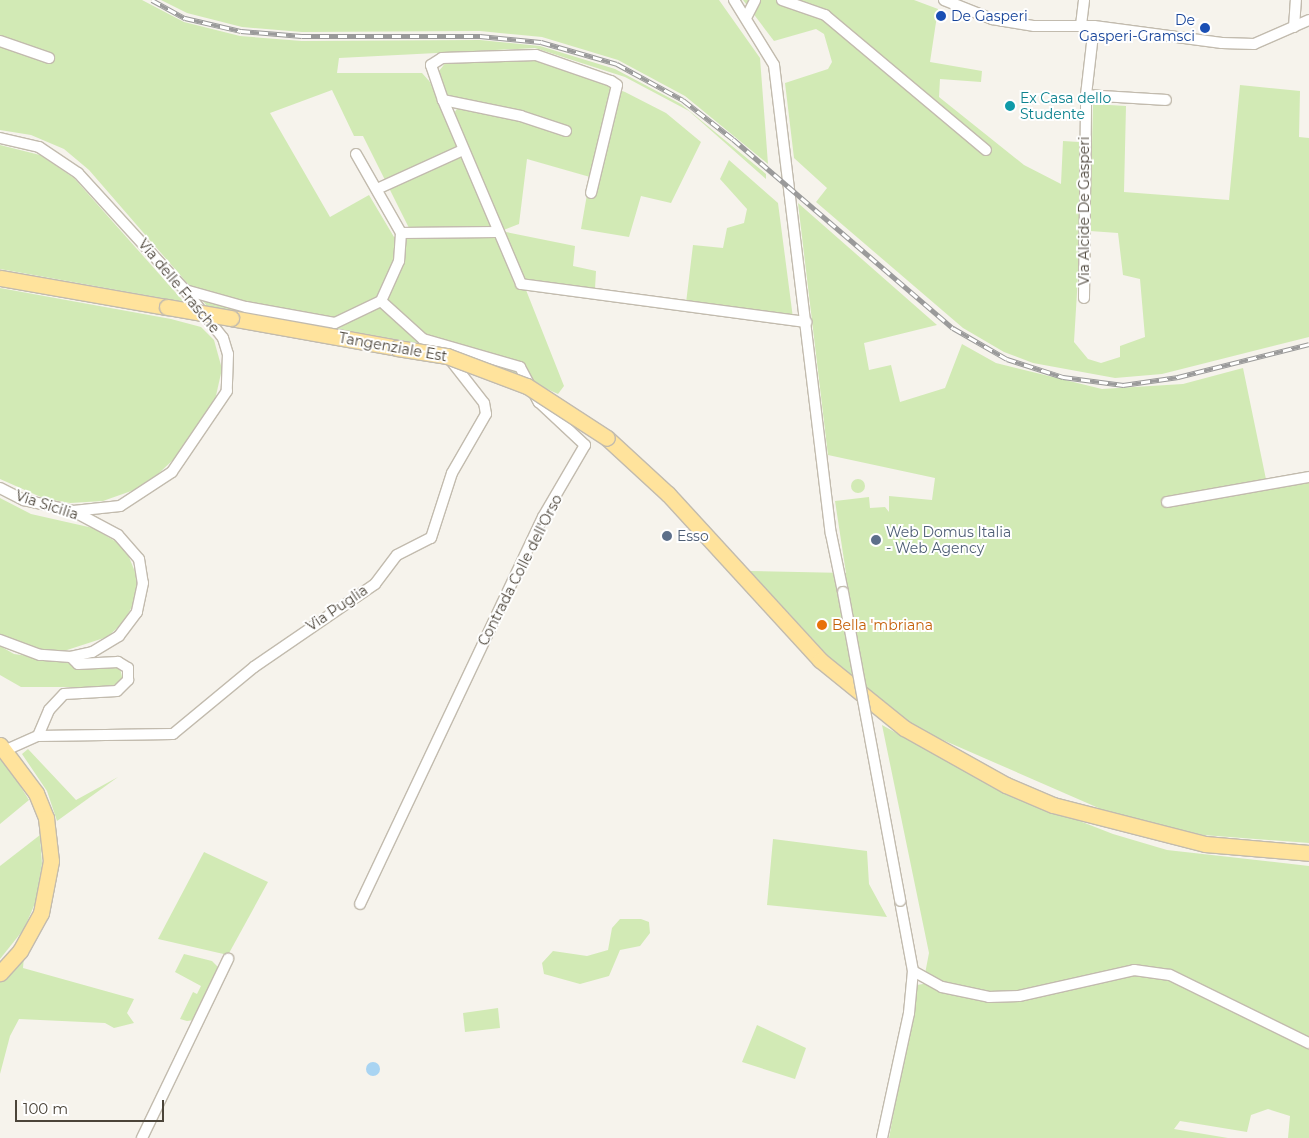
<!DOCTYPE html>
<html>
<head>
<meta charset="utf-8">
<style>
  body { margin:0 }
  #map { position:relative; width:1309px; height:1138px; overflow:hidden; background:#f6f3ec; font-family:Montserrat,sans-serif }
  div>[style] { position:absolute }
  .green>* { inset:0; background:#d2eab5 }
  .round { border-radius:50% }
  .water>* { inset:0; background:#a9d4f2 }
  .roads { filter:drop-shadow(1px 0 #c2bbae) drop-shadow(-1px 0 #c2bbae) drop-shadow(0 1px #c2bbae) drop-shadow(0 -1px #c2bbae) }
  .street>* { height:10px; margin:-5px; padding:0 5px; transform-origin:5px; border-radius:5px; background:#fff }
  .primary>* { height:15px; margin:-7.5px; padding:0 7.5px; transform-origin:7.5px; border-radius:7.5px; background:#ffe39c }
  .rail>* { height:5px; margin-top:-2.5px; transform-origin:0; background:repeating-linear-gradient(90deg,#fff 0 9px,#9a9a9a 0 18px); box-sizing:border-box; border-block:1px solid #9a9a9a }
  .bridges { filter:drop-shadow(1px 0 #c2bbae) drop-shadow(-1px 0 #c2bbae) drop-shadow(0 1px #c2bbae) drop-shadow(0 -1px #c2bbae) }
  .street-bridge>* { height:10px; margin:-5px; padding:0 5px; transform-origin:5px; border-radius:5px; background:#fff }
  .primary-bridge>* { height:15px; margin:-7.5px; padding:0 7.5px; transform-origin:7.5px; border-radius:7.5px; background:#ffe39c }
  .dots>* { width:14px; height:14px; translate:-50% -50%; box-sizing:border-box; border:2px solid #fff; border-radius:50% }
  span { translate:-50% -50%; white-space:nowrap; text-align:center; line-height:1.15; -webkit-text-stroke:4px #fff; paint-order:stroke }
  .transit-label { font-size:14px; color:#164399 }
  .left { translate:0 -50%; text-align:left }
  .right { translate:-100% -50%; text-align:right }
  .culture-label { font-size:14px; color:#0d838f }
  .street-label { font-size:14px; color:#4b4439 }
  .service-label { font-size:14px; color:#4e5e75 }
  .food-label { font-size:14px; color:#c56008 }
  .scale { position:absolute; left:15px; top:1100px; width:149px; height:22px; box-sizing:border-box; border:2px solid #4b4439; border-top:0; padding-left:6px; font-size:15px; line-height:18px; white-space:nowrap; color:#4b4439; -webkit-text-stroke:4px #fff; paint-order:stroke }
</style>
</head>
<body>
<div id="map">
  <div class="green">
    <i style="clip-path:polygon(0 0,142px 0,184px 22px,240px 36px,302px 41px,480px 40px,540px 46px,615px 69px,681px 104px,766px 174px,766px 179px,689px 111px,625px 77px,535px 48px,339px 58px,337px 73px,422px 73px,430px 82px,492px 229px,409px 228px,363px 136px,354px 136px,332px 90px,270px 113px,330px 217px,369px 195px,394px 237px,496px 238px,516px 288px,526px 290px,564px 386px,558px 394px,489px 363px,423px 344px,207px 306px,89px 170px,64px 149px,31px 135px,0 130px)"></i>
    <i style="clip-path:polygon(161px 0,719px 0,760px 58px,768px 164px,685px 96px,618px 60px,542px 37px,480px 31px,302px 32px,242px 27px,187px 13px)"></i>
    <i style="clip-path:polygon(743px 0,914px 0,938px 9px,930px 62px,982px 71px,981px 82px,940px 79px,939px 97px,1024px 165px,1061px 184px,1063px 141px,1079px 142px,1083px 193px,1074px 342px,1088px 359px,1101px 363px,1120px 357px,1120px 346px,1145px 337px,1140px 279px,1123px 275px,1118px 233px,1090px 231px,1093px 104px,1126px 106px,1124px 192px,1229px 200px,1240px 85px,1300px 91px,1299px 137px,1309px 138px,1309px 337px,1162px 374px,1115px 378px,1033px 363px,1004px 352px,963px 328px,816px 202px,827px 188px,794px 158px,785px 83px,828px 69px,832px 62px,824px 34px,816px 29px,774px 41px)"></i>
    <i style="clip-path:polygon(538px 61px,625px 92px,666px 113px,701px 142px,671px 203px,641px 196px,629px 237px,581px 229px,590px 177px,527px 159px,519px 224px,501px 231px,575px 246px,573px 266px,596px 271px,595px 289px,519px 278px,453px 115px,458px 107px,488px 115px,489px 107px,449px 99px,436px 75px,446px 62px)"></i>
    <i style="clip-path:polygon(0 145px,40px 155px,74px 178px,184px 302px,0 269px)"></i>
    <i style="clip-path:polygon(729px 160px,778px 203px,793px 318px,686px 303px,693px 245px,723px 248px,727px 228px,744px 223px,747px 209px,720px 179px)"></i>
    <i style="clip-path:polygon(798px 203px,937px 325px,864px 343px,869px 370px,891px 365px,900px 402px,945px 388px,962px 344px,996px 363px,1102px 389px,1183px 384px,1243px 368px,1268px 489px,1309px 480px,1309px 843px,1203px 835px,1110px 813px,920px 730px,844px 673px,750px 571px,846px 573px,835px 501px,869px 497px,870px 508px,885px 507px,889px 512px,889px 496px,932px 500px,935px 478px,828px 455px)"></i>
    <i style="clip-path:polygon(0 288px,171px 319px,201px 327px,214px 340px,222px 369px,215px 400px,175px 458px,158px 474px,134px 490px,103px 501px,70px 503px,43px 498px,0 479px)"></i>
    <i class="round" style="left:851px;top:479px;width:14px;height:14px"></i>
    <i style="clip-path:polygon(0 498px,31px 514px,93px 528px,125px 547px,139px 582px,135px 601px,123px 623px,107px 637px,64px 651px,31px 648px,0 634px)"></i>
    <i style="clip-path:polygon(0 646px,14px 654px,64px 661px,80px 669px,120px 668px,123px 681px,109px 687px,21px 687px,0 675px)"></i>
    <i style="clip-path:polygon(882px 725px,995px 788px,1113px 834px,1167px 850px,1309px 866px,1309px 1138px,1288px 1138px,1290px 1116px,1268px 1109px,1251px 1115px,1247px 1132px,1180px 1121px,1174px 1129px,1228px 1138px,889px 1138px,917px 985px,923px 984px,929px 953px)"></i>
    <i style="clip-path:polygon(28px 749px,76px 800px,118px 777px,57px 821px,47px 791px,22px 754px)"></i>
    <i style="clip-path:polygon(0 754px,29px 800px,0 824px)"></i>
    <i style="clip-path:polygon(40px 835px,42px 864px,36px 901px,24px 929px,0 959px,0 866px)"></i>
    <i style="clip-path:polygon(773px 839px,867px 851px,869px 884px,887px 917px,767px 905px)"></i>
    <i style="clip-path:polygon(204px 852px,268px 882px,228px 955px,158px 939px)"></i>
    <i style="clip-path:polygon(620px 919px,641px 919px,649px 922px,650px 933px,640px 946px,620px 950px,609px 976px,580px 984px,544px 974px,542px 963px,553px 951px,587px 956px,608px 950px,612px 928px)"></i>
    <i style="clip-path:polygon(184px 954px,212px 961px,221px 970px,194px 1020px,187px 1021px,180px 1019px,193px 992px,197px 994px,201px 986px,175px 972px)"></i>
    <i style="clip-path:polygon(24px 957px,23px 968px,134px 999px,127px 1013px,134px 1023px,114px 1028px,105px 1023px,19px 1019px,10px 1036px,0 1074px,0 981px)"></i>
    <i style="clip-path:polygon(498px 1008px,500px 1028px,465px 1032px,463px 1013px)"></i>
    <i style="clip-path:polygon(757px 1025px,806px 1048px,795px 1079px,742px 1062px)"></i>
  </div>
  <div class="water">
    <i class="round" style="left:366px;top:1062px;width:14px;height:14px"></i>
  </div>
  <div class="roads">
    <div class="street">
      <i style="left:734px;top:0;width:76px;rotate:58.4deg"></i>
      <i style="left:774px;top:65px;width:472px;rotate:83.1deg"></i>
      <i style="left:831px;top:534px;width:59px;rotate:78.3deg"></i>
      <i style="left:782px;top:0;width:46px;rotate:19.2deg"></i>
      <i style="left:825px;top:15px;width:210px;rotate:40deg"></i>
      <i style="left:944px;top:0;width:52px;rotate:21.6deg"></i>
      <i style="left:992px;top:19px;width:43px;rotate:9.5deg"></i>
      <i style="left:1034px;top:26px;width:60px"></i>
      <i style="left:1094px;top:26px;width:129px;rotate:7.6deg"></i>
      <i style="left:1222px;top:43px;width:32px;rotate:2deg"></i>
      <i style="left:1254px;top:44px;width:60px;rotate:-23.6deg"></i>
      <i style="left:746px;top:18px;width:20px;rotate:-63deg"></i>
      <i style="left:1081px;top:25px;width:25px;rotate:-83deg"></i>
      <i style="left:1294px;top:27px;width:27px;rotate:-86deg"></i>
      <i style="left:0;top:41px;width:52px;rotate:19.1deg"></i>
      <i style="left:1086px;top:95px;width:80px;rotate:3.6deg"></i>
      <i style="left:443px;top:100px;width:37px;rotate:-109deg"></i>
      <i style="left:431px;top:65px;width:13px;rotate:-32deg"></i>
      <i style="left:442px;top:58px;width:94px;rotate:-1.8deg"></i>
      <i style="left:536px;top:55px;width:79px;rotate:19.1deg"></i>
      <i style="left:611px;top:81px;width:7px;rotate:34deg"></i>
      <i style="left:617px;top:85px;width:111px;rotate:103.5deg"></i>
      <i style="left:566px;top:131px;width:47px;rotate:-161.6deg"></i>
      <i style="left:521px;top:116px;width:80px;rotate:-168.4deg"></i>
      <i style="left:443px;top:100px;width:200px;rotate:67deg"></i>
      <i style="left:521px;top:284px;width:288px;rotate:7.6deg"></i>
      <i style="left:0;top:138px;width:40px;rotate:13deg"></i>
      <i style="left:39px;top:147px;width:47px;rotate:33.7deg"></i>
      <i style="left:78px;top:173px;width:159px;rotate:47.6deg"></i>
      <i style="left:185px;top:290px;width:61px;rotate:51.6deg"></i>
      <i style="left:223px;top:338px;width:17px;rotate:73deg"></i>
      <i style="left:228px;top:354px;width:37px;rotate:92deg"></i>
      <i style="left:227px;top:391px;width:98px;rotate:124.2deg"></i>
      <i style="left:172px;top:472px;width:62px;rotate:146.8deg"></i>
      <i style="left:120px;top:506px;width:47px;rotate:173.9deg"></i>
      <i style="left:356px;top:154px;width:91px;rotate:60.3deg"></i>
      <i style="left:401px;top:233px;width:28px;rotate:94deg"></i>
      <i style="left:399px;top:261px;width:44px;rotate:114.2deg"></i>
      <i style="left:377px;top:189px;width:94px;rotate:-24.4deg"></i>
      <i style="left:401px;top:233px;width:96px;rotate:-0.6deg"></i>
      <i style="left:185px;top:290px;width:63px;rotate:15.6deg"></i>
      <i style="left:246px;top:307px;width:90px;rotate:10.2deg"></i>
      <i style="left:335px;top:323px;width:51px;rotate:-25.6deg"></i>
      <i style="left:381px;top:301px;width:57px;rotate:42.1deg"></i>
      <i style="left:423px;top:339px;width:101px;rotate:16.1deg"></i>
      <i style="left:520px;top:367px;width:40px;rotate:62deg"></i>
      <i style="left:539px;top:402px;width:63px;rotate:43.1deg"></i>
      <i style="left:585px;top:445px;width:83px;rotate:120.3deg"></i>
      <i style="left:543px;top:517px;width:428px;rotate:115.3deg"></i>
      <i style="left:1084px;top:298px;width:203px;rotate:-89.4deg"></i>
      <i style="left:1086px;top:95px;width:69px;rotate:-83.4deg"></i>
      <i style="left:0;top:488px;width:27px;rotate:27deg"></i>
      <i style="left:24px;top:500px;width:50px;rotate:12.7deg"></i>
      <i style="left:73px;top:511px;width:51px;rotate:28.1deg"></i>
      <i style="left:118px;top:535px;width:32px;rotate:49deg"></i>
      <i style="left:139px;top:559px;width:24px;rotate:81deg"></i>
      <i style="left:143px;top:583px;width:30px;rotate:102deg"></i>
      <i style="left:137px;top:612px;width:30px;rotate:127deg"></i>
      <i style="left:119px;top:636px;width:31px;rotate:149deg"></i>
      <i style="left:92px;top:652px;width:22px;rotate:167deg"></i>
      <i style="left:71px;top:657px;width:31px;rotate:-176deg"></i>
      <i style="left:40px;top:655px;width:43px;rotate:-159.4deg"></i>
      <i style="left:1167px;top:502px;width:144px;rotate:-10deg"></i>
      <i style="left:38px;top:736px;width:28px;rotate:-67deg"></i>
      <i style="left:49px;top:710px;width:22px;rotate:-47deg"></i>
      <i style="left:64px;top:694px;width:53px;rotate:-3.2deg"></i>
      <i style="left:117px;top:691px;width:16px;rotate:-45deg"></i>
      <i style="left:128px;top:680px;width:12px;rotate:-90deg"></i>
      <i style="left:128px;top:668px;width:12px;rotate:-149deg"></i>
      <i style="left:118px;top:662px;width:40px;rotate:177.1deg"></i>
      <i style="left:78px;top:664px;width:10px;rotate:-135deg"></i>
      <i style="left:6px;top:750px;width:35px;rotate:-24deg"></i>
      <i style="left:38px;top:736px;width:135px;rotate:-0.8deg"></i>
      <i style="left:173px;top:734px;width:105px;rotate:-39.6deg"></i>
      <i style="left:254px;top:667px;width:147px;rotate:-34.4deg"></i>
      <i style="left:375px;top:584px;width:36px;rotate:-53deg"></i>
      <i style="left:397px;top:555px;width:38px;rotate:-27deg"></i>
      <i style="left:431px;top:538px;width:68px;rotate:-72.1deg"></i>
      <i style="left:452px;top:473px;width:68px;rotate:-60deg"></i>
      <i style="left:486px;top:414px;width:11px;rotate:-100deg"></i>
      <i style="left:484px;top:403px;width:58px;rotate:-128deg"></i>
      <i style="left:913px;top:971px;width:33px;rotate:29deg"></i>
      <i style="left:942px;top:987px;width:48px;rotate:12deg"></i>
      <i style="left:989px;top:997px;width:30px;rotate:-2deg"></i>
      <i style="left:1019px;top:996px;width:118px;rotate:-12.7deg"></i>
      <i style="left:1134px;top:970px;width:36px;rotate:8deg"></i>
      <i style="left:1170px;top:975px;width:155px;rotate:26.1deg"></i>
      <i style="left:142px;top:1138px;width:199px;rotate:-64.3deg"></i>
      <i style="left:882px;top:1138px;width:128px;rotate:-77.8deg"></i>
      <i style="left:909px;top:1013px;width:42px;rotate:-84.6deg"></i>
      <i style="left:913px;top:971px;width:71px;rotate:-100.5deg"></i>
    </div>
    <div class="primary">
      <i style="left:0;top:278px;width:169px;rotate:9.9deg"></i>
      <i style="left:231px;top:318px;width:169px;rotate:10.2deg"></i>
      <i style="left:607px;top:438px;width:83px;rotate:42.6deg"></i>
      <i style="left:668px;top:494px;width:225px;rotate:47.5deg"></i>
      <i style="left:820px;top:660px;width:108px;rotate:39deg"></i>
      <i style="left:904px;top:728px;width:117px;rotate:29.2deg"></i>
      <i style="left:1006px;top:785px;width:51px;rotate:23.1deg"></i>
      <i style="left:1053px;top:805px;width:157px;rotate:14.4deg"></i>
      <i style="left:1205px;top:844px;width:104px;rotate:4.9deg"></i>
      <i style="left:0;top:745px;width:60px;rotate:53.1deg"></i>
      <i style="left:36px;top:793px;width:27px;rotate:68deg"></i>
      <i style="left:46px;top:818px;width:43px;rotate:83.4deg"></i>
      <i style="left:51px;top:861px;width:53px;rotate:100.9deg"></i>
      <i style="left:41px;top:913px;width:43px;rotate:118.9deg"></i>
      <i style="left:20px;top:951px;width:30px;rotate:132deg"></i>
    </div>
  </div>
  <div class="rail">
    <i style="left:152px;top:0;width:38px;rotate:29deg"></i>
    <i style="left:185px;top:18px;width:57px;rotate:13.1deg"></i>
    <i style="left:241px;top:31px;width:61px;rotate:4.7deg"></i>
    <i style="left:302px;top:36px;width:178px"></i>
    <i style="left:480px;top:36px;width:61px;rotate:5.6deg"></i>
    <i style="left:541px;top:42px;width:79px;rotate:16.1deg"></i>
    <i style="left:617px;top:64px;width:75px;rotate:28.6deg"></i>
    <i style="left:683px;top:100px;width:63px;rotate:38deg"></i>
    <i style="left:733px;top:139px;width:290px;rotate:40.7deg"></i>
    <i style="left:953px;top:328px;width:62px;rotate:29.9deg"></i>
    <i style="left:1007px;top:359px;width:59px;rotate:17.8deg"></i>
    <i style="left:1063px;top:377px;width:61px;rotate:7.6deg"></i>
    <i style="left:1123px;top:385px;width:56px;rotate:-8.3deg"></i>
    <i style="left:1178px;top:377px;width:135px;rotate:-14.1deg"></i>
  </div>
  <div class="bridges">
    <div class="street-bridge">
      <i style="left:843px;top:592px;width:314px;rotate:79.5deg"></i>
    </div>
    <div class="primary-bridge">
      <i style="left:167px;top:307px;width:65px;rotate:9.8deg"></i>
      <i style="left:397px;top:348px;width:51px;rotate:9.1deg"></i>
      <i style="left:447px;top:356px;width:85px;rotate:20.6deg"></i>
      <i style="left:527px;top:386px;width:95px;rotate:33deg"></i>
    </div>
  </div>
  <div class="dots">
    <i style="left:941px;top:16px;background:#1a4fb4"></i>
    <i style="left:1205px;top:28px;background:#1a4fb4"></i>
    <i style="left:1010px;top:106px;background:#0f9aa8"></i>
    <i style="left:667px;top:536px;background:#5c6f8a"></i>
    <i style="left:876px;top:540px;background:#5c6f8a"></i>
    <i style="left:822px;top:625px;background:#e8710a"></i>
  </div>
  <div class="transit-label">
    <span class="left" style="left:951px;top:16px">De Gasperi</span>
    <span class="right" style="left:1195px;top:28px">De<br>Gasperi-Gramsci</span>
  </div>
  <div class="culture-label">
    <span class="left" style="left:1020px;top:106px">Ex Casa dello<br>Studente</span>
  </div>
  <div class="street-label">
    <span style="left:1084px;top:211px;rotate:-90deg">Via Alcide De Gasperi</span>
    <span style="left:179px;top:286px;rotate:50deg">Via delle Frasche</span>
    <span style="left:393px;top:347px;rotate:10deg">Tangenziale Est</span>
    <span style="left:47px;top:505px;rotate:18deg">Via Sicilia</span>
    <span style="left:520px;top:570px;rotate:-63deg">Contrada Colle dell'Orso</span>
    <span style="left:337px;top:608px;rotate:-34deg">Via Puglia</span>
  </div>
  <div class="service-label">
    <span class="left" style="left:886px;top:540px">Web Domus Italia<br>- Web Agency</span>
    <span class="left" style="left:677px;top:536px">Esso</span>
  </div>
  <div class="food-label">
    <span class="left" style="left:832px;top:625px">Bella 'mbriana</span>
  </div>
  <div class="scale">100 m</div>
</div>
</body>
</html>
